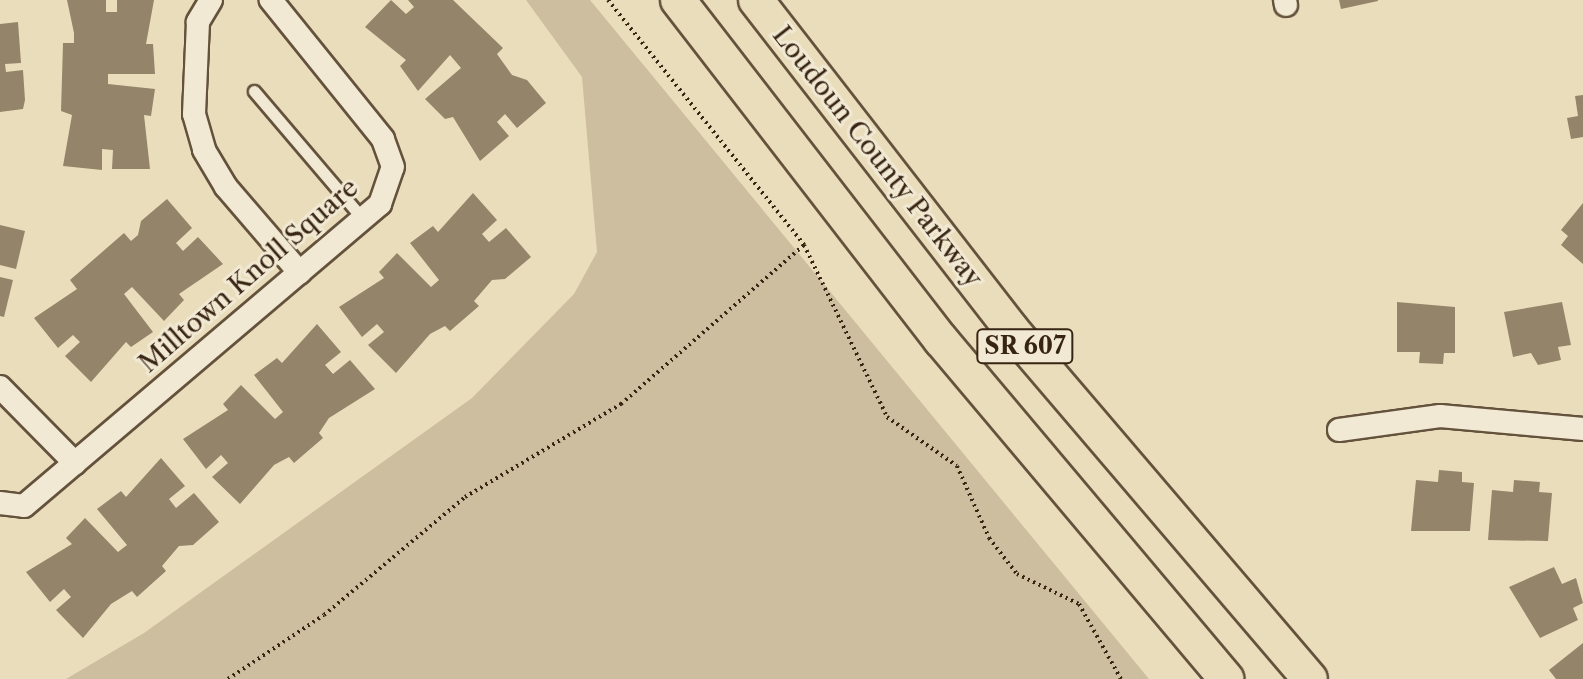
<!DOCTYPE html>
<html>
<head>
<meta charset="utf-8">
<style>
  body { margin:0 }
  #map { position:relative; width:1583px; height:679px; overflow:hidden; background:#eaddbc; font-family:"Libre Caslon Text",serif }
  div>[style] { position:absolute }
  .green>* { inset:0; background:#ccbe9f }
  .building>* { inset:0; background:#94846a }
  .path>* { height:4px; margin-top:-2px; transform-origin:0; background:repeating-linear-gradient(90deg,#372412 0 2px,transparent 0 6px) }
  .roads { filter:drop-shadow(2px 0 #64523c) drop-shadow(-2px 0 #64523c) drop-shadow(0 2px #64523c) drop-shadow(0 -2px #64523c) }
  .lane>* { height:11px; margin:-5.5px; padding:0 5.5px; transform-origin:5.5px; border-radius:5.5px; background:#f1e9d3 }
  .street>* { height:22px; margin:-11px; padding:0 11px; transform-origin:11px; border-radius:11px; background:#f1e9d3 }
  .primary>* { height:34px; margin:-17px; padding:0 17px; transform-origin:17px; border-radius:17px; background:#eaddbc }
  span { translate:-50% -50%; white-space:nowrap; text-align:center; line-height:1.15; -webkit-text-stroke:6px #f1e9d3; paint-order:stroke }
  .shield-label span { padding:2px 6px; background:#f1e9d3; border:2px solid; border-radius:6px; -webkit-text-stroke-width:0 }
  .shield-label { font-size:24px; color:#372412; font-weight:700 }
  .street-label { font-size:26px; color:#372412 }
</style>
</head>
<body>
<div id="map">
  <div class="green">
    <i style="clip-path:polygon(526px 0,590px 0,1149px 679px,66px 679px,144px 633px,472px 398px,574px 294px,597px 252px,582px 77px)"></i>
  </div>
  <div class="building">
    <i style="clip-path:polygon(67px 0,106px 0,106px 12px,117px 12px,117px 0,154px 0,146px 44px,153px 44px,155px 74px,108px 74px,108px 84px,155px 89px,151px 116px,144px 115px,150px 169px,112px 169px,113px 150px,102px 149px,102px 170px,63px 166px,72px 115px,61px 111px,63px 43px,74px 43px,74px 33px)"></i>
    <i style="clip-path:polygon(391px 0,406px 14px,414px 7px,408px 0,453px 0,503px 48px,497px 54px,512px 75px,527px 80px,546px 103px,517px 128px,505px 114px,497px 122px,509px 136px,480px 161px,453px 117px,445px 119px,425px 99px,461px 68px,450px 55px,418px 91px,400px 66px,406px 60px,365px 27px)"></i>
    <i style="clip-path:polygon(1339px 0,1378px 0,1378px 1px,1341px 9px)"></i>
    <i style="clip-path:polygon(18px 22px,21px 63px,5px 64px,6px 72px,23px 70px,25px 100px,23px 109px,0 112px,0 24px)"></i>
    <i style="clip-path:polygon(1583px 95px,1583px 137px,1571px 139px,1567px 118px,1578px 116px,1575px 96px)"></i>
    <i style="clip-path:polygon(473px 193px,497px 220px,482px 234px,489px 242px,506px 228px,531px 257px,505px 279px,492px 280px,474px 301px,479px 306px,450px 331px,445px 326px,430px 334px,396px 373px,368px 345px,384px 332px,377px 324px,362px 337px,339px 307px,384px 278px,379px 272px,397px 253px,431px 287px,439px 280px,410px 243px,433px 226px,438px 232px)"></i>
    <i style="clip-path:polygon(167px 199px,192px 228px,176px 243px,183px 251px,198px 237px,223px 264px,179px 294px,184px 300px,164px 321px,132px 287px,124px 294px,153px 332px,131px 347px,126px 342px,91px 382px,65px 356px,80px 342px,73px 335px,58px 348px,34px 318px,77px 289px,70px 280px,124px 233px,131px 241px,138px 235px,141px 221px)"></i>
    <i style="clip-path:polygon(1583px 203px,1583px 264px,1561px 245px,1568px 236px,1561px 230px)"></i>
    <i style="clip-path:polygon(0 225px,25px 231px,16px 269px,0 265px)"></i>
    <i style="clip-path:polygon(0 277px,13px 280px,4px 317px,0 316px)"></i>
    <i style="clip-path:polygon(1397px 302px,1455px 307px,1455px 353px,1444px 353px,1443px 364px,1419px 363px,1420px 352px,1397px 352px)"></i>
    <i style="clip-path:polygon(1562px 302px,1571px 345px,1558px 347px,1561px 360px,1538px 365px,1531px 353px,1513px 357px,1504px 312px)"></i>
    <i style="clip-path:polygon(317px 324px,341px 352px,325px 365px,333px 374px,350px 360px,375px 389px,329px 418px,319px 433px,323px 438px,294px 463px,289px 457px,274px 465px,240px 504px,212px 477px,228px 463px,221px 455px,206px 469px,183px 439px,228px 410px,223px 404px,241px 385px,275px 419px,283px 412px,254px 375px,277px 358px,282px 363px)"></i>
    <i style="clip-path:polygon(161px 458px,185px 486px,169px 499px,176px 508px,194px 493px,219px 522px,193px 545px,179px 546px,162px 566px,166px 571px,137px 597px,132px 591px,111px 604px,83px 638px,56px 610px,71px 597px,64px 589px,50px 602px,26px 572px,72px 544px,66px 538px,85px 518px,118px 552px,127px 545px,97px 509px,121px 491px,126px 497px)"></i>
    <i style="clip-path:polygon(1439px 470px,1462px 472px,1462px 482px,1474px 483px,1470px 531px,1411px 531px,1416px 480px,1438px 482px)"></i>
    <i style="clip-path:polygon(1514px 480px,1540px 482px,1539px 492px,1552px 493px,1548px 541px,1488px 540px,1492px 490px,1513px 492px)"></i>
    <i style="clip-path:polygon(1554px 567px,1562px 584px,1576px 578px,1583px 603px,1573px 608px,1578px 620px,1540px 638px,1509px 587px)"></i>
    <i style="clip-path:polygon(1583px 643px,1583px 679px,1556px 679px,1549px 670px)"></i>
  </div>
  <div class="path">
    <i style="left:608px;top:0;width:314px;rotate:51.3deg"></i>
    <i style="left:804px;top:245px;width:191px;rotate:64.2deg"></i>
    <i style="left:887px;top:417px;width:85px;rotate:35deg"></i>
    <i style="left:957px;top:466px;width:79px;rotate:66deg"></i>
    <i style="left:989px;top:538px;width:46px;rotate:52.1deg"></i>
    <i style="left:1017px;top:574px;width:69px;rotate:25.8deg"></i>
    <i style="left:1079px;top:604px;width:86px;rotate:60.8deg"></i>
    <i style="left:228px;top:679px;width:115px;rotate:-33.7deg"></i>
    <i style="left:324px;top:615px;width:184px;rotate:-39.9deg"></i>
    <i style="left:465px;top:497px;width:182px;rotate:-30.8deg"></i>
    <i style="left:621px;top:404px;width:242px;rotate:-41deg"></i>
  </div>
  <div class="roads">
    <div class="lane">
      <i style="left:254px;top:91px;width:168px;rotate:49.6deg"></i>
    </div>
    <div class="street">
      <i style="left:211px;top:0;width:26px;rotate:121deg"></i>
      <i style="left:198px;top:22px;width:92px;rotate:92.5deg"></i>
      <i style="left:194px;top:114px;width:37px;rotate:74deg"></i>
      <i style="left:204px;top:150px;width:43px;rotate:59.3deg"></i>
      <i style="left:226px;top:187px;width:113px;rotate:49.3deg"></i>
      <i style="left:1285px;top:0;width:5px;rotate:79deg"></i>
      <i style="left:0;top:387px;width:107px;rotate:45.4deg"></i>
      <i style="left:1339px;top:430px;width:102px;rotate:-7.9deg"></i>
      <i style="left:1440px;top:416px;width:144px;rotate:5.2deg"></i>
      <i style="left:0;top:503px;width:24px;rotate:7deg"></i>
      <i style="left:24px;top:506px;width:467px;rotate:-40.3deg"></i>
      <i style="left:380px;top:204px;width:39px;rotate:-71deg"></i>
      <i style="left:393px;top:167px;width:30px;rotate:-110deg"></i>
      <i style="left:383px;top:139px;width:179px;rotate:-128.9deg"></i>
    </div>
    <div class="primary">
      <i style="left:678px;top:0;width:430px;rotate:52.3deg"></i>
      <i style="left:941px;top:340px;width:443px;rotate:49.9deg"></i>
      <i style="left:756px;top:0;width:416px;rotate:52.2deg"></i>
      <i style="left:1011px;top:329px;width:460px;rotate:49.5deg"></i>
    </div>
  </div>
  <div class="shield-label">
    <span style="left:1025px;top:346px">SR 607</span>
  </div>
  <div class="street-label">
    <span style="left:877px;top:157px;rotate:52deg">Loudoun County Parkway</span>
    <span style="left:249px;top:276px;rotate:-41deg">Milltown Knoll Square</span>
  </div>
</div>
</body>
</html>
